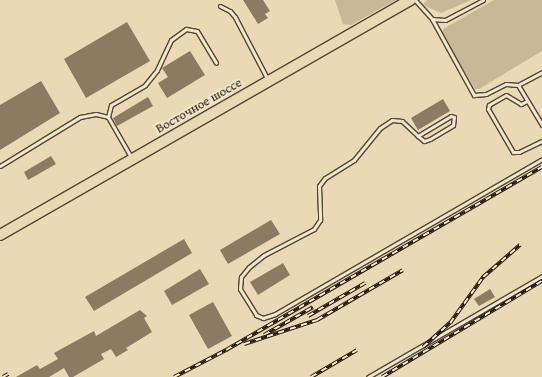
<!DOCTYPE html>
<html>
<head>
<meta charset="utf-8">
<style>
  body { margin:0 }
  #map { position:relative; width:542px; height:377px; overflow:hidden; background:#e9d9b5; font-family:"Gentium Book Plus",serif }
  div>[style] { position:absolute }
  .green>* { inset:0; background:#c7b898 }
  .building>* { inset:0; background:#8a7b62 }
  .roads { filter:drop-shadow(1px 0 #544733) drop-shadow(-1px 0 #544733) drop-shadow(0 1px #544733) drop-shadow(0 -1px #544733) }
  .lane>* { height:3px; margin:-1.5px; padding:0 1.5px; transform-origin:1.5px; border-radius:1.5px; background:#f1e6cf }
  .primary>* { height:10px; margin:-5px; padding:0 5px; transform-origin:5px; border-radius:5px; background:#e9d9b5 }
  .rail>* { height:3.5px; margin-top:-1.75px; transform-origin:0; background:repeating-linear-gradient(90deg,#f1e6cf 0 6px,#231608 0 12px); box-sizing:border-box; border-block:1px solid #231608 }
  span { translate:-50% -50%; white-space:nowrap; text-align:center; line-height:1.15; -webkit-text-stroke:4px #f1e6cf; paint-order:stroke }
  .street-label { font-size:13px; color:#231608 }
</style>
</head>
<body>
<div id="map">
  <div class="green">
    <i style="clip-path:polygon(335px 0,396px 0,351px 25px,343px 24px)"></i>
    <i style="clip-path:polygon(427px 0,471px 0,441px 13px,423px 5px)"></i>
    <i style="clip-path:polygon(494px 0,542px 0,542px 51px,479px 89px,475px 89px,442px 34px,443px 29px)"></i>
  </div>
  <div class="building">
    <i style="clip-path:polygon(243px 0,263px 0,270px 11px,265px 14px,268px 18px,258px 24px)"></i>
    <i style="clip-path:polygon(127px 22px,150px 61px,86px 98px,64px 59px)"></i>
    <i style="clip-path:polygon(190px 51px,205px 75px,167px 98px,158px 83px,168px 77px,162px 68px)"></i>
    <i style="clip-path:polygon(41px 81px,60px 113px,0 150px,0 105px)"></i>
    <i style="clip-path:polygon(148px 97px,153px 106px,117px 126px,113px 118px)"></i>
    <i style="clip-path:polygon(443px 99px,450px 111px,418px 130px,411px 118px)"></i>
    <i style="clip-path:polygon(51px 156px,56px 164px,28px 180px,24px 172px)"></i>
    <i style="clip-path:polygon(271px 220px,280px 234px,228px 264px,220px 250px)"></i>
    <i style="clip-path:polygon(184px 239px,192px 253px,94px 311px,85px 297px)"></i>
    <i style="clip-path:polygon(283px 263px,290px 275px,258px 295px,250px 282px)"></i>
    <i style="clip-path:polygon(200px 269px,209px 284px,172px 305px,164px 291px)"></i>
    <i style="clip-path:polygon(490px 289px,495px 297px,479px 306px,474px 299px)"></i>
    <i style="clip-path:polygon(213px 302px,232px 336px,208px 349px,189px 315px)"></i>
    <i style="clip-path:polygon(140px 310px,147px 316px,144px 318px,152px 332px,126px 348px,128px 350px,116px 357px,111px 349px,101px 354px,104px 359px,73px 377px,69px 377px,64px 368px,49px 377px,16px 377px,37px 365px,40px 369px,58px 359px,54px 353px,94px 331px,96px 336px)"></i>
  </div>
  <div class="roads">
    <div class="lane">
      <i style="left:415px;top:0;width:25px;rotate:48deg"></i>
      <i style="left:483px;top:0;width:43px;rotate:152.2deg"></i>
      <i style="left:445px;top:20px;width:13px;rotate:-176deg"></i>
      <i style="left:432px;top:19px;width:87px;rotate:61.1deg"></i>
      <i style="left:474px;top:95px;width:12px;rotate:-5deg"></i>
      <i style="left:486px;top:94px;width:22px;rotate:-27deg"></i>
      <i style="left:506px;top:84px;width:12px;rotate:5deg"></i>
      <i style="left:518px;top:85px;width:27px;rotate:-28deg"></i>
      <i style="left:220px;top:6px;width:11px;rotate:27deg"></i>
      <i style="left:230px;top:11px;width:8px;rotate:50deg"></i>
      <i style="left:235px;top:17px;width:71px;rotate:62.4deg"></i>
      <i style="left:518px;top:85px;width:47px;rotate:59deg"></i>
      <i style="left:527px;top:101px;width:7px;rotate:153deg"></i>
      <i style="left:521px;top:104px;width:17px;rotate:-149deg"></i>
      <i style="left:506px;top:95px;width:20px;rotate:150deg"></i>
      <i style="left:489px;top:105px;width:4px;rotate:104deg"></i>
      <i style="left:488px;top:109px;width:50px;rotate:59.8deg"></i>
      <i style="left:513px;top:152px;width:6px"></i>
      <i style="left:519px;top:152px;width:25px;rotate:-26deg"></i>
      <i style="left:418px;top:136px;width:8px;rotate:40deg"></i>
      <i style="left:424px;top:141px;width:6px;rotate:-18deg"></i>
      <i style="left:430px;top:139px;width:27px;rotate:-31deg"></i>
      <i style="left:453px;top:125px;width:8px;rotate:-83deg"></i>
      <i style="left:454px;top:117px;width:3px;rotate:-162deg"></i>
      <i style="left:451px;top:116px;width:39px;rotate:149deg"></i>
      <i style="left:418px;top:136px;width:22px;rotate:-137deg"></i>
      <i style="left:402px;top:121px;width:10px;rotate:-174deg"></i>
      <i style="left:392px;top:120px;width:14px;rotate:146deg"></i>
      <i style="left:380px;top:128px;width:41px;rotate:129.1deg"></i>
      <i style="left:354px;top:160px;width:34px;rotate:148deg"></i>
      <i style="left:325px;top:178px;width:10px;rotate:127deg"></i>
      <i style="left:319px;top:186px;width:34px;rotate:88deg"></i>
      <i style="left:320px;top:220px;width:11px;rotate:124deg"></i>
      <i style="left:314px;top:229px;width:56px;rotate:152.5deg"></i>
      <i style="left:264px;top:255px;width:19px;rotate:141deg"></i>
      <i style="left:249px;top:267px;width:13px;rotate:129deg"></i>
      <i style="left:241px;top:277px;width:12px;rotate:95deg"></i>
      <i style="left:240px;top:289px;width:31px;rotate:58deg"></i>
      <i style="left:256px;top:315px;width:8px;rotate:23deg"></i>
      <i style="left:263px;top:318px;width:13px;rotate:-18deg"></i>
      <i style="left:275px;top:314px;width:309px;rotate:-30.1deg"></i>
      <i style="left:131px;top:157px;width:46px;rotate:-119.9deg"></i>
      <i style="left:108px;top:117px;width:12px;rotate:-76deg"></i>
      <i style="left:111px;top:105px;width:39px;rotate:-30deg"></i>
      <i style="left:145px;top:85px;width:19px;rotate:-51deg"></i>
      <i style="left:157px;top:70px;width:33px;rotate:-65deg"></i>
      <i style="left:171px;top:40px;width:19px;rotate:-36deg"></i>
      <i style="left:186px;top:29px;width:11px;rotate:10deg"></i>
      <i style="left:197px;top:31px;width:37px;rotate:59deg"></i>
      <i style="left:0;top:166px;width:94px;rotate:-31.5deg"></i>
      <i style="left:80px;top:117px;width:16px;rotate:-11deg"></i>
      <i style="left:96px;top:114px;width:12px;rotate:14deg"></i>
      <i style="left:368px;top:377px;width:201px;rotate:-30.1deg"></i>
    </div>
    <div class="primary">
      <i style="left:0;top:235px;width:473px;rotate:-29.8deg"></i>
    </div>
  </div>
  <div class="rail">
    <i style="left:308px;top:316px;width:66px;rotate:-30.1deg"></i>
    <i style="left:264px;top:335px;width:56px;rotate:-29.7deg"></i>
    <i style="left:244px;top:344px;width:77px;rotate:-18.2deg"></i>
    <i style="left:317px;top:320px;width:99px;rotate:-30.2deg"></i>
    <i style="left:423px;top:347px;width:36px;rotate:-42deg"></i>
    <i style="left:450px;top:323px;width:57px;rotate:-54.3deg"></i>
    <i style="left:483px;top:277px;width:49px;rotate:-40.9deg"></i>
    <i style="left:3px;top:377px;width:6px;rotate:-31deg"></i>
    <i style="left:174px;top:377px;width:59px;rotate:-27.4deg"></i>
    <i style="left:226px;top:350px;width:365px;rotate:-30.1deg"></i>
    <i style="left:311px;top:377px;width:53px;rotate:-30.4deg"></i>
    <i style="left:382px;top:377px;width:187px;rotate:-31deg"></i>
  </div>
  <div class="street-label">
    <span style="left:199px;top:106px;rotate:-30deg">Восточное шоссе</span>
  </div>
</div>
</body>
</html>
